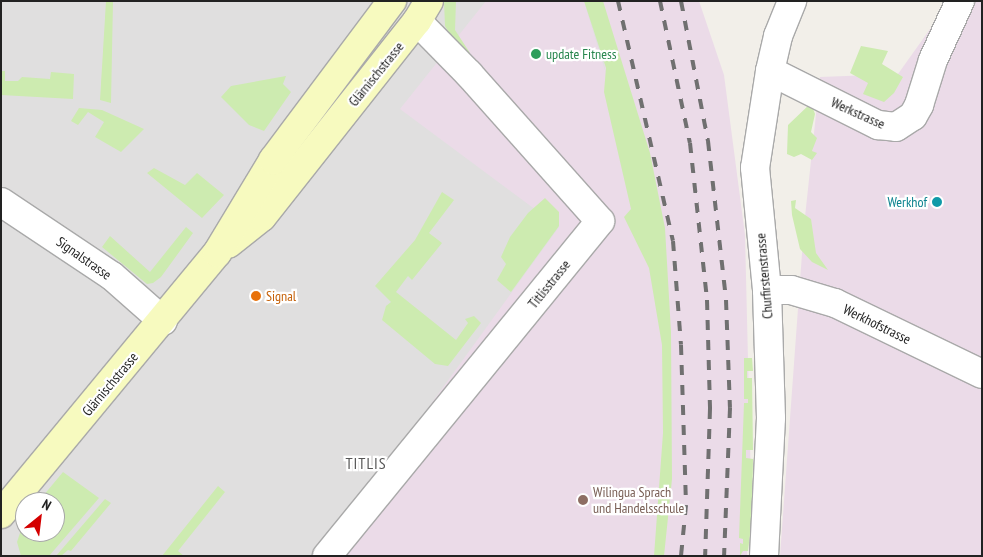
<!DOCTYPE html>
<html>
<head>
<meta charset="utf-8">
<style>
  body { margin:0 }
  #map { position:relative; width:983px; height:557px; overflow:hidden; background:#f2efe9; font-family:"PT Sans Narrow",sans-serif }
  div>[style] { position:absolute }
  .residential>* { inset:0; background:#e0dfdf }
  .industrial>* { inset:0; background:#ebdbe8 }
  .grass>* { inset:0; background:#cdebb0 }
  .roads { filter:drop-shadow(1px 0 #a9a9a9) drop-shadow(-1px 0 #a9a9a9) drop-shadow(0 1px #a9a9a9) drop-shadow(0 -1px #a9a9a9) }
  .street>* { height:28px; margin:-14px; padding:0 14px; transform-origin:14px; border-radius:14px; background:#fff }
  .secondary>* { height:28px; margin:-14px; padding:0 14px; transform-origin:14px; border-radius:14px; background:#f7fabf }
  .rail>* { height:4px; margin-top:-2px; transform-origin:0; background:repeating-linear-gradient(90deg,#707070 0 10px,transparent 0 20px) }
  .dots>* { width:14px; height:14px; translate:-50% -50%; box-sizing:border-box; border:2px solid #fff; border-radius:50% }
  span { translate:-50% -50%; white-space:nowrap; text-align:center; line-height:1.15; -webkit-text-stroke:4.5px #fff; paint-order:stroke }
  .leisure-label { font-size:14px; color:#27864d }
  .left { translate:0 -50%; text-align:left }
  .street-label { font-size:14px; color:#222 }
  .culture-label { font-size:14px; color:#0d838f }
  .right { translate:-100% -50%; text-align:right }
  .food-label { font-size:14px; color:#c56008 }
  .education-label { font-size:14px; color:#785e54 }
  .quarter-label { font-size:16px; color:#555; letter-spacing:1px }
  .frame { position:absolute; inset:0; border:2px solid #222; pointer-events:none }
  .north { position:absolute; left:15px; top:492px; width:50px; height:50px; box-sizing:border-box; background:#fff; border:1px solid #a7a7a7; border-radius:50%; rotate:29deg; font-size:14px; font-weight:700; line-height:20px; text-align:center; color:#222 }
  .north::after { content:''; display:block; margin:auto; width:18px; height:22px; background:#d40000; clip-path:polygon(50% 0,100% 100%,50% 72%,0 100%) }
</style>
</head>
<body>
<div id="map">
  <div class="residential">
    <i style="clip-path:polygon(evenodd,1px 1px,594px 1px,660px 310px,661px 482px,650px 556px,1px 556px,1px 1px,25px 502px,55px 502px,55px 532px,25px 532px,25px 502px)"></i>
  </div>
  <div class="industrial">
    <i style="clip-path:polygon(486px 1px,584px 1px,606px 74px,594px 1px,699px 1px,724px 75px,745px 235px,751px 484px,747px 556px,321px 556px,559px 227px,400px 109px)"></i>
    <i style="clip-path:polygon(950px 1px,982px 1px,982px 556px,780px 556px,804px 226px,820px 77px,898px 74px)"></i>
  </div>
  <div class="grass">
    <i style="clip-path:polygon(106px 1px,113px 1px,111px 103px,100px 100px)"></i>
    <i style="clip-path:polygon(444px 1px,456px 1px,455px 30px,470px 53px,467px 54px,456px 44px,445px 26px)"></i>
    <i style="clip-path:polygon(584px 1px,603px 1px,650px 153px,665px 228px,671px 332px,672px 479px,664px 556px,654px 556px,663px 433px,662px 345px,649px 268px,624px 217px,631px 209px,604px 92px,606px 68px)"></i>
    <i style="clip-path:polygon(861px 46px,888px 51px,882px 64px,903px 77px,894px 93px,884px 102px,863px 94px,868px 83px,850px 73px)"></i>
    <i style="clip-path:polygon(1px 71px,5px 71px,5px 81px,18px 81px,22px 77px,50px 79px,51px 72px,74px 74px,73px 99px,1px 95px)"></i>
    <i style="clip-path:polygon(286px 76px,283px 84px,291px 92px,264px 131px,249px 125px,221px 97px,231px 86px)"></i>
    <i style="clip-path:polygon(811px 103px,815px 114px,811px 132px,817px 138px,812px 151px,817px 153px,812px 160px,801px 154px,794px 157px,787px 154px,788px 125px)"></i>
    <i style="clip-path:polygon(79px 108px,102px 110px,144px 129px,121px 152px,95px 137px,104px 122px,88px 112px,78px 125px,71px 121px)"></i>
    <i style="clip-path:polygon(154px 168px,185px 185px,197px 173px,224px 195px,202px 218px,147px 173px)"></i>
    <i style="clip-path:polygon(442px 192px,454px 200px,429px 233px,442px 243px,412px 280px,408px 276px,396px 292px,456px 340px,468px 323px,465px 319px,474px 316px,481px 323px,448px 366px,435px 364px,382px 320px,386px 306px,391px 302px,375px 286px,415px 240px)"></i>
    <i style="clip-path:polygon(545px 198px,559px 212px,559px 226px,511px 292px,497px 280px,506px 264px,501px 257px,510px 237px,528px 213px)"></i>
    <i style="clip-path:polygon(796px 200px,795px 208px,811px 219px,816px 253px,828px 270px,812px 262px,800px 249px,792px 215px,791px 201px)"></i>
    <i style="clip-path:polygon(186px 227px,193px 233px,161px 277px,153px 283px,147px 284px,102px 247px,110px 236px,150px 272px)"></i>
    <i style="clip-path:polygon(744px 358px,752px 358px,753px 371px,747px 371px,747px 378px,752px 378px,753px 450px,746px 450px,746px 458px,753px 459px,752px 519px,748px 551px,743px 551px,740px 556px,740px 543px,743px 544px,743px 539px,739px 538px,744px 403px,748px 403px,748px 399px,744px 399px)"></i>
    <i style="clip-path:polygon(63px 472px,99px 498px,49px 556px,21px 556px,17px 542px,25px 518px,25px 532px,55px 532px,55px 502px,38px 502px)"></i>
    <i style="clip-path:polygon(218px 486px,225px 492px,178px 551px,184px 556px,162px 556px)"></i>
    <i style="clip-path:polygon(105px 499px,111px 503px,71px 551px,68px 550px,61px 556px,56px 556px)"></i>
  </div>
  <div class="roads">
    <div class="street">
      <i style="left:770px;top:71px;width:121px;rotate:26.6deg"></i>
      <i style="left:878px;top:125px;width:18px;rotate:6deg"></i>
      <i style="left:896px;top:127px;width:20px;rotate:-33deg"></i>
      <i style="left:913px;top:116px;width:13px;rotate:-61deg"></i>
      <i style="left:919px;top:105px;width:47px;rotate:-72.7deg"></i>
      <i style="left:933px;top:60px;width:65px;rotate:-65.4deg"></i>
      <i style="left:1px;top:202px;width:133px;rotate:33.7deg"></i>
      <i style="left:112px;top:276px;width:68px;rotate:41.4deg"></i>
      <i style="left:767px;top:290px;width:24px"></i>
      <i style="left:791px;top:290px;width:46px;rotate:16.5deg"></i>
      <i style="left:835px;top:303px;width:163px;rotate:25.8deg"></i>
      <i style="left:327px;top:556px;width:432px;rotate:-50.8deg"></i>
      <i style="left:600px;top:221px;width:197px;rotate:-131.7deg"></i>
      <i style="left:469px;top:74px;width:74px;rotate:-134.5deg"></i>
      <i style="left:764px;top:556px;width:138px;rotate:-87.1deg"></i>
      <i style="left:771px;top:418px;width:128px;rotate:-91.8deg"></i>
      <i style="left:767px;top:290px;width:123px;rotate:-95.6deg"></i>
      <i style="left:755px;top:168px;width:98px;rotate:-81.2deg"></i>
      <i style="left:770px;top:71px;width:36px;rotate:-77deg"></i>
      <i style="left:778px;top:36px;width:38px;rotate:-68deg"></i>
    </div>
    <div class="secondary">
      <i style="left:228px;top:244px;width:43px;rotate:-38.5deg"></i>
      <i style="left:262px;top:217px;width:250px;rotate:-51.7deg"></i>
      <i style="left:417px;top:21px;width:23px;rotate:-59deg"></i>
      <i style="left:1px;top:514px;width:339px;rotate:-50.4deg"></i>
      <i style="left:217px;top:253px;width:109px;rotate:-58.9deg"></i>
      <i style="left:273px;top:160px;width:199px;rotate:-53.2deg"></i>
    </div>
  </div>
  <div class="rail">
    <i style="left:618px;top:1px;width:246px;rotate:77.1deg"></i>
    <i style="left:673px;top:241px;width:104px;rotate:85.6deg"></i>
    <i style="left:681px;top:345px;width:160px;rotate:88.2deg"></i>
    <i style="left:686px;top:505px;width:51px;rotate:95.6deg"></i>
    <i style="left:660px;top:1px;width:145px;rotate:78.1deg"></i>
    <i style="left:690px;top:143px;width:158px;rotate:83.8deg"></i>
    <i style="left:707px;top:300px;width:109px;rotate:88.4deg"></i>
    <i style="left:710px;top:409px;width:147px;rotate:91.9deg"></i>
    <i style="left:681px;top:1px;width:143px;rotate:79.1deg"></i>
    <i style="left:708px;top:141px;width:160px;rotate:83.5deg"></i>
    <i style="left:726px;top:300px;width:108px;rotate:87.9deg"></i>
    <i style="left:730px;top:408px;width:148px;rotate:92.3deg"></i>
  </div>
  <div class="dots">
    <i style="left:536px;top:54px;background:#2e9e5b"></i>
    <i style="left:937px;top:202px;background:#0f9aa8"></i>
    <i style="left:256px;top:296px;background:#e8710a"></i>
    <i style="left:583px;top:500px;background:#8d6e63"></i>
  </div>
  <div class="leisure-label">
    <span class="left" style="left:546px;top:54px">update Fitness</span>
  </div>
  <div class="street-label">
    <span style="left:376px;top:74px;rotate:-51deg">Glärnischstrasse</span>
    <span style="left:858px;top:113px;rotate:24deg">Werkstrasse</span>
    <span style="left:84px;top:258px;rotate:35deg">Signalstrasse</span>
    <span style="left:764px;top:276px;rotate:-95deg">Churfirstenstrasse</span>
    <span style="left:549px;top:284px;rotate:-51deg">Titlisstrasse</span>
    <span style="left:877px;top:324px;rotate:26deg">Werkhofstrasse</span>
    <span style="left:110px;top:384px;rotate:-50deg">Glärnischstrasse</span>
  </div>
  <div class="culture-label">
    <span class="right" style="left:927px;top:202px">Werkhof</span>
  </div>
  <div class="food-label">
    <span class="left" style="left:266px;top:296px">Signal</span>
  </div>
  <div class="education-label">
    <span class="left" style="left:593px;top:500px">Wilingua Sprach<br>und Handelsschule</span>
  </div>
  <div class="quarter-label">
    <span style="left:366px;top:463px">TITLIS</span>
  </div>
  <div class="frame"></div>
  <div class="north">N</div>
</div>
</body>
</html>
